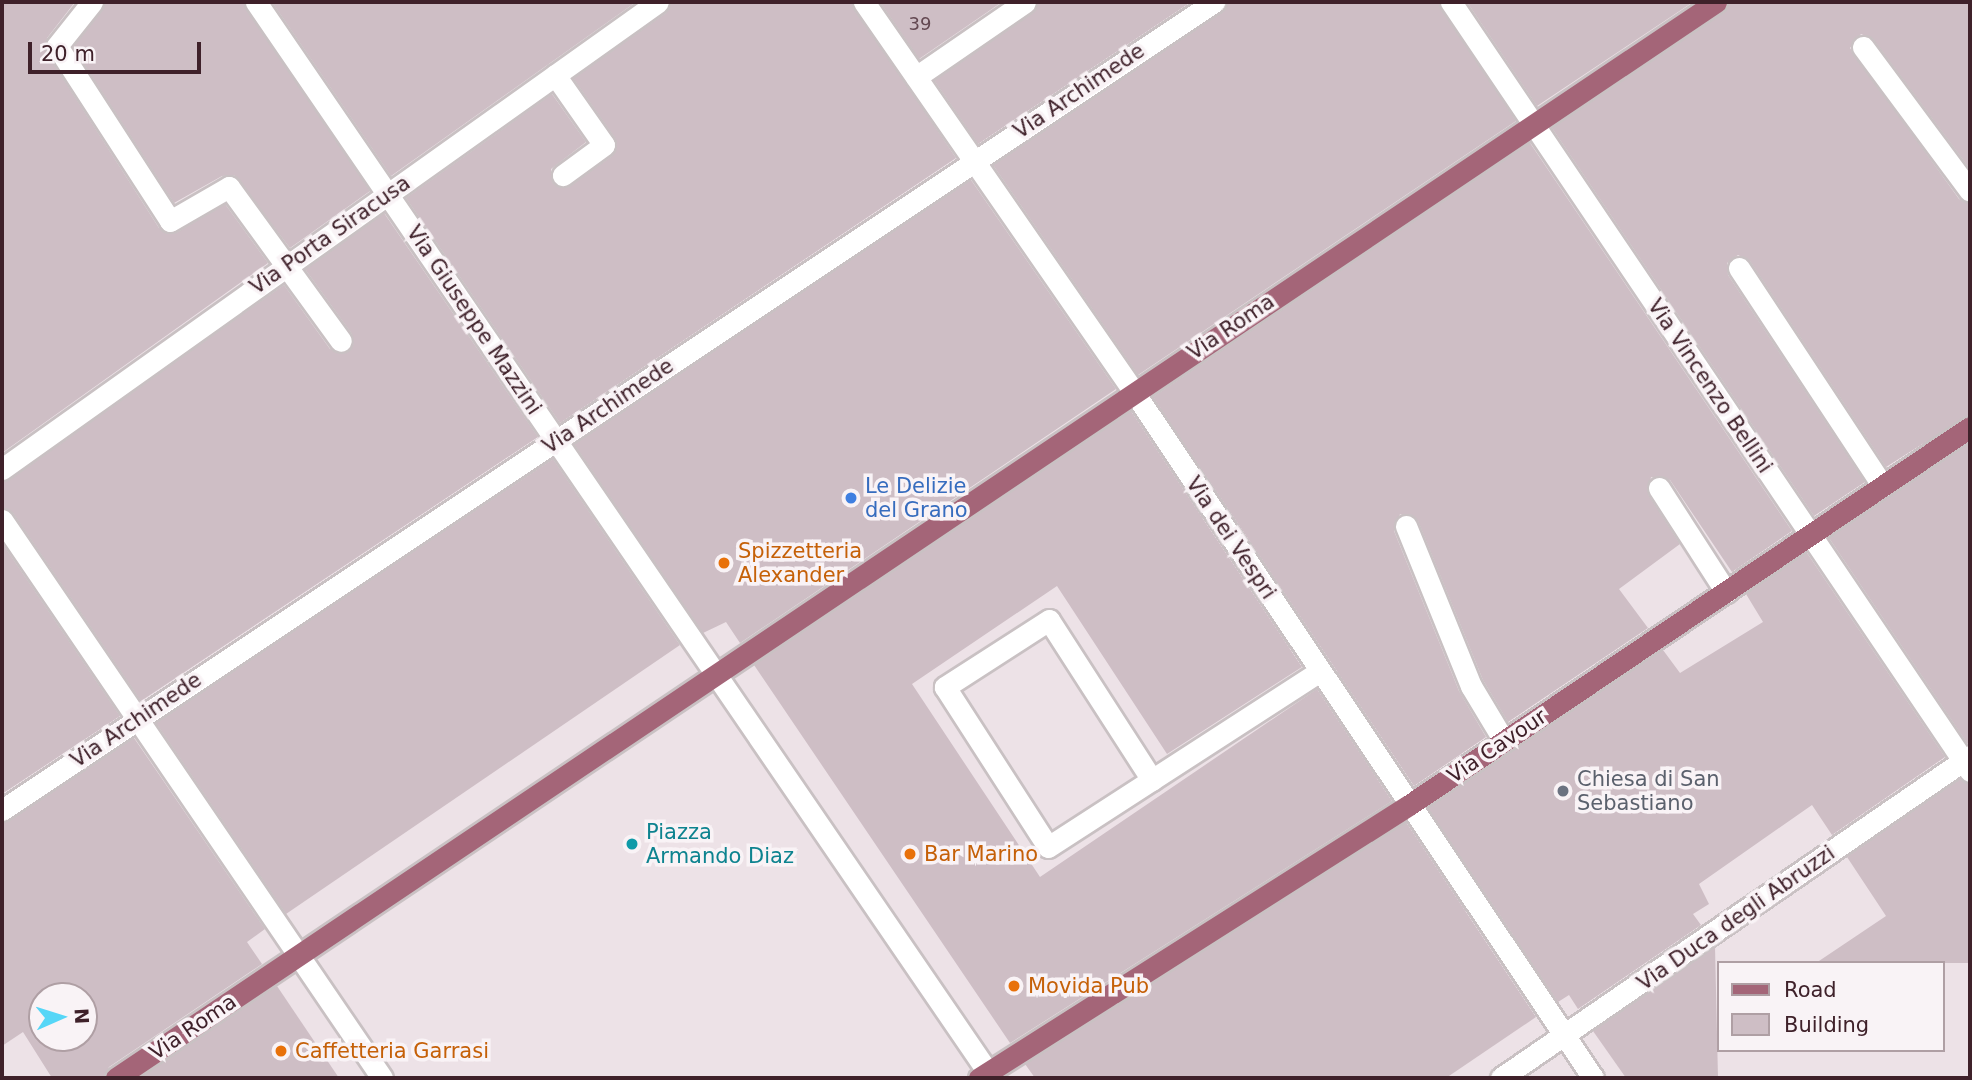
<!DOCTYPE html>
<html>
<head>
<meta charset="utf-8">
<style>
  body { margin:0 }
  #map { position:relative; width:1972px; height:1080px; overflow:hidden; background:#ede2e7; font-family:"DejaVu Sans",sans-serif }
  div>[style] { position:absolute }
  .building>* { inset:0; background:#cebec5 }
  .roads { filter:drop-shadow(2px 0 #c9c1c3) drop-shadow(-2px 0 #c9c1c3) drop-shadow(0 2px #c9c1c3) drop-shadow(0 -2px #c9c1c3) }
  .minor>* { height:21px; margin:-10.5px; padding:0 10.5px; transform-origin:10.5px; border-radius:10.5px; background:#fff }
  .major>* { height:21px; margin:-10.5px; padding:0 10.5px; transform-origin:10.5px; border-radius:10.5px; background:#a46578 }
  .dots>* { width:19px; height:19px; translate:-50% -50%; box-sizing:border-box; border:4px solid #f9f3f6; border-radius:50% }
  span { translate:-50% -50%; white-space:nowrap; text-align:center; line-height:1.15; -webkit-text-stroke:7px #f9f3f6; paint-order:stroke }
  .number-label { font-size:18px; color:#634851 }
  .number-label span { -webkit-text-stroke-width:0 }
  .street-label { font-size:21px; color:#3f212a }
  .shop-label { font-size:21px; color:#366cbe }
  .left { translate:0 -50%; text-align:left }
  .food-label { font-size:21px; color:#c56008 }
  .worship-label { font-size:21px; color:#5b616d }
  .culture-label { font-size:21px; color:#0d838f }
  .frame { position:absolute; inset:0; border:4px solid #3f212a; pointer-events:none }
  .legend { position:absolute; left:1717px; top:961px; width:228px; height:91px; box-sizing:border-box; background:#f9f3f6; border:2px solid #af9fa4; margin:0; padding:9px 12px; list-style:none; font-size:21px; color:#3f212a }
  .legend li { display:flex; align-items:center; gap:14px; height:35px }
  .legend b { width:35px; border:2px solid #af9fa4 }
  .north { position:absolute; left:28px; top:982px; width:70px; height:70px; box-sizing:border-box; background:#f9f3f6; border:2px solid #af9fa4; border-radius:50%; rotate:87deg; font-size:19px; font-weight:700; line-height:28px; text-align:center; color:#3f212a }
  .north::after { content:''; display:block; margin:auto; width:24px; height:32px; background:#56d6f7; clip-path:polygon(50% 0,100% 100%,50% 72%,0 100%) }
  .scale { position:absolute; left:28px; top:42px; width:173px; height:32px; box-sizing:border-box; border:4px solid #3f212a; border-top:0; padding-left:9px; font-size:21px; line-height:24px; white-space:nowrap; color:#3f212a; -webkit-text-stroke:5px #f9f3f6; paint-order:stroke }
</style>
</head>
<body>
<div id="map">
  <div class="building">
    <i style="clip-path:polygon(2px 2px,75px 2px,47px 38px,46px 52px,159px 228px,176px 233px,225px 204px,268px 263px,2px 453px)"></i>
    <i style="clip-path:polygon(105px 2px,243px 2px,370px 191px,290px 248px,234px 175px,222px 176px,174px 203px,73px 47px)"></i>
    <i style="clip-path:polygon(272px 2px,636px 2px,391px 176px)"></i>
    <i style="clip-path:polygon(671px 2px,851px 2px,956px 158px,560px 423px,406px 198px,552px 94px,586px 142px,551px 169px,553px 183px,570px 186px,612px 156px,615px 138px,573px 78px,666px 13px)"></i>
    <i style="clip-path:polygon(880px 2px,1002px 2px,919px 59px)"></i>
    <i style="clip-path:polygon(1038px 2px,1191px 2px,978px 144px,934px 80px,1032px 13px)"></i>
    <i style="clip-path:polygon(1227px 2px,1438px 2px,1516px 121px,1138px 375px,993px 165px,1221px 13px)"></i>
    <i style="clip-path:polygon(1467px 2px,1693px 2px,1537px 106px)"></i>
    <i style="clip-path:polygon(1729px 2px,1970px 2px,1970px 169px,1873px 39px,1861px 34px,1850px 48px,1959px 199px,1970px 204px,1970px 414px,1886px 467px,1750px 261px,1738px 255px,1727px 263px,1728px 275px,1865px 482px,1814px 516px,1552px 128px,1723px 13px)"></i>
    <i style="clip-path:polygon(1530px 143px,1792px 531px,1732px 572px,1670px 480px,1651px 477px,1648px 494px,1680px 544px,1619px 589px,1648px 628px,1508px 722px,1483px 680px,1418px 521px,1400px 514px,1394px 531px,1459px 691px,1486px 737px,1414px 786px,1153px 397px)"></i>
    <i style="clip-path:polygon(971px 180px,1116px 389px,740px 643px,726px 622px,703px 633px,574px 444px)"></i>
    <i style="clip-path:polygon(384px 213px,538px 437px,141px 701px,13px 513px,2px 507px,2px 482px,284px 285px,330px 349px,348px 352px,352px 334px,305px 269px)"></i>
    <i style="clip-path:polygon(1131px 411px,1302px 667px,1167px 754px,1057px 586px,912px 684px,1040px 877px,1317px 689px,1392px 801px,1010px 1043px,754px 665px)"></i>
    <i style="clip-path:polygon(1970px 443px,1970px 743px,1967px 743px,1829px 538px)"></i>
    <i style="clip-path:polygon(553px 459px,680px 645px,286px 914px,156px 723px)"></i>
    <i style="clip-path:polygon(2px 543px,120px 716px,2px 794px)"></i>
    <i style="clip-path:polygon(1807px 553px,1945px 757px,1832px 835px,1812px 805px,1699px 884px,1709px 904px,1693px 914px,1701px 925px,1578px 1009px,1569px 995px,1558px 1002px,1428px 808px,1663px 650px,1680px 673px,1763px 622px,1746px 594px)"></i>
    <i style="clip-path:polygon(evenodd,134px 738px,265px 929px,247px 942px,262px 964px,109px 1067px,103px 1078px,52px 1078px,23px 1032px,2px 1046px,2px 823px,134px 738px,42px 996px,84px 996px,84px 1038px,42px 1038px,42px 996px)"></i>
    <i style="clip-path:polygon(1960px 779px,1970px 784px,1970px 963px,1816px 963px,1886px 916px,1847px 857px)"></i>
    <i style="clip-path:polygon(1406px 822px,1536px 1017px,1446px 1078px,1035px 1078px,1025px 1064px)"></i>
    <i style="clip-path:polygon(1715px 947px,1718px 1078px,1626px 1078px,1593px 1031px)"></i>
    <i style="clip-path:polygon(277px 986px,339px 1078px,139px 1078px)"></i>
  </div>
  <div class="roads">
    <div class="minor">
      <i style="left:92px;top:2px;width:56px;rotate:128.5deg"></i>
      <i style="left:57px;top:46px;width:208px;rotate:57.1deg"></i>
      <i style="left:170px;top:221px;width:68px;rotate:-30deg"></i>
      <i style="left:229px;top:187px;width:190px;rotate:54deg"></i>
      <i style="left:256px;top:2px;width:1304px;rotate:55.63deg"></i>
      <i style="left:864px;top:2px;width:474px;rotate:55.3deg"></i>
      <i style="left:1134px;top:392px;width:825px;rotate:56.21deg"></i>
      <i style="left:1451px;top:2px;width:928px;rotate:55.98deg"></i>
      <i style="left:1863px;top:47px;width:179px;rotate:53.4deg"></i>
      <i style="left:555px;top:75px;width:85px;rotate:55deg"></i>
      <i style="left:604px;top:145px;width:51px;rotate:143.8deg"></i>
      <i style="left:916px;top:77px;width:132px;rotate:-34.5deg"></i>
      <i style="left:1739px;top:268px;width:261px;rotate:56.6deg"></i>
      <i style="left:2px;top:469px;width:805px;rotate:-35.45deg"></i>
      <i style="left:1659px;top:488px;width:124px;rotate:57.2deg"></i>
      <i style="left:2px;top:520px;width:675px;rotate:55.74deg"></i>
      <i style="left:1406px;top:526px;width:173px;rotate:67.9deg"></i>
      <i style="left:1471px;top:686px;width:64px;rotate:59deg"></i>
      <i style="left:1152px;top:780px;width:190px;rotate:-122.8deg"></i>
      <i style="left:1049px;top:620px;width:124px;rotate:147.2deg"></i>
      <i style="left:945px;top:687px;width:190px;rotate:57.2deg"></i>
      <i style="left:1048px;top:847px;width:324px;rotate:-32.9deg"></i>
      <i style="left:2px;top:810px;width:1457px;rotate:-33.69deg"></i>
      <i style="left:1501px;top:1078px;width:569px;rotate:-34.47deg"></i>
    </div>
    <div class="major">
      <i style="left:116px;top:1078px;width:1928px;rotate:-33.92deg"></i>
      <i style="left:979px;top:1078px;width:509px;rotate:-32.41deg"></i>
      <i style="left:1409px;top:805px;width:676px;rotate:-33.97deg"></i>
    </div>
  </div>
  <div class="dots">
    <i style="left:851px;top:498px;background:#3f7fe0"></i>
    <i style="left:724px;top:563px;background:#e8710a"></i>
    <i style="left:1563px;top:791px;background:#6b7280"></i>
    <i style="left:632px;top:844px;background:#0f9aa8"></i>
    <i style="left:910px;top:854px;background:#e8710a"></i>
    <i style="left:1014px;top:986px;background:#e8710a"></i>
    <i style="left:281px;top:1051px;background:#e8710a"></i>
  </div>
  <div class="number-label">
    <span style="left:920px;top:24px">39</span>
  </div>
  <div class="street-label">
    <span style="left:1079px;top:91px;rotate:-34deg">Via Archimede</span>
    <span style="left:330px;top:235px;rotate:-35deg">Via Porta Siracusa</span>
    <span style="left:474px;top:320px;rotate:56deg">Via Giuseppe Mazzini</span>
    <span style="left:1231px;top:327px;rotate:-34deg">Via Roma</span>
    <span style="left:1710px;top:386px;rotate:56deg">Via Vincenzo Bellini</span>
    <span style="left:608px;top:406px;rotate:-34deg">Via Archimede</span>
    <span style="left:1231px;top:538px;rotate:56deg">Via dei Vespri</span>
    <span style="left:136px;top:720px;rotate:-34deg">Via Archimede</span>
    <span style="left:1497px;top:746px;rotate:-34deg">Via Cavour</span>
    <span style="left:1736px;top:918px;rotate:-35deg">Via Duca degli Abruzzi</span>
    <span style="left:193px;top:1027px;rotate:-34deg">Via Roma</span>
  </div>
  <div class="shop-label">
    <span class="left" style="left:865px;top:498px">Le Delizie<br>del Grano</span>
  </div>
  <div class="food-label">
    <span class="left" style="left:738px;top:563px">Spizzetteria<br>Alexander</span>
    <span class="left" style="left:924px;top:854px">Bar Marino</span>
    <span class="left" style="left:1028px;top:986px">Movida Pub</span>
    <span class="left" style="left:295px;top:1051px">Caffetteria Garrasi</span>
  </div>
  <div class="worship-label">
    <span class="left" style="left:1577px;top:791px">Chiesa di San<br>Sebastiano</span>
  </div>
  <div class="culture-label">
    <span class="left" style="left:646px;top:844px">Piazza<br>Armando Diaz</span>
  </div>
  <div class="frame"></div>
  <ul class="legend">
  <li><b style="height:9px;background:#a46578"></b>Road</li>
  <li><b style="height:19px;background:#cebec5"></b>Building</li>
  </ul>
  <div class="north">N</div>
  <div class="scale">20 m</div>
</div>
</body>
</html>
